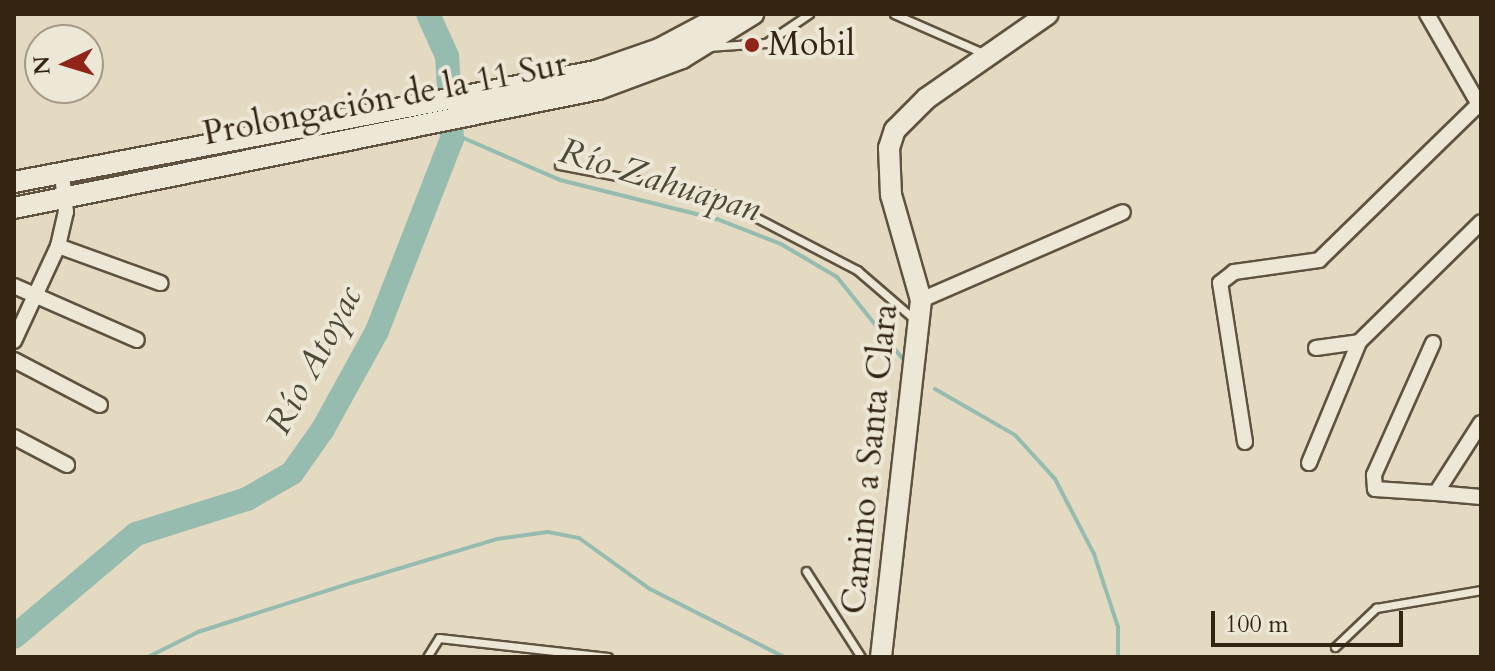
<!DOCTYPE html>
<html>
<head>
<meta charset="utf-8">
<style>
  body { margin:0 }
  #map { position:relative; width:1495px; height:671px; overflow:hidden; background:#e4dac1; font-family:Cardo,serif }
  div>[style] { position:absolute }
  .stream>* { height:4px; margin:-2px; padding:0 2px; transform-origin:2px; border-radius:2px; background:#96bbaf }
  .river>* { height:24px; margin:-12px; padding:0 12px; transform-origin:12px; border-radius:12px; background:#96bbaf }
  .roads { filter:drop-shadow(2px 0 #5f523e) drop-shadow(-2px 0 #5f523e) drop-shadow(0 2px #5f523e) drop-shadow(0 -2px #5f523e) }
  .lane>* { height:7px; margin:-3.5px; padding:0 3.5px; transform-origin:3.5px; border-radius:3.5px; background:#ede7d7 }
  .street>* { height:14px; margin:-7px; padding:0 7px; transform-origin:7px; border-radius:7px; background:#ede7d7 }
  .secondary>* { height:20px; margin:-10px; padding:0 10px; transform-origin:10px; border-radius:10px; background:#ede7d7 }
  .dots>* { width:22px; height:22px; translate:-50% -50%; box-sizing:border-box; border:4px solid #ede7d7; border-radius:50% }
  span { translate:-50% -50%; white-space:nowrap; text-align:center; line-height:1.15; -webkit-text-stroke:8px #ede7d7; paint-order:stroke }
  .poi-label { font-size:34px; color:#332512 }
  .left { translate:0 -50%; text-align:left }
  .street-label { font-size:34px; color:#332512 }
  .water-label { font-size:36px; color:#4c4a39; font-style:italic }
  .frame { position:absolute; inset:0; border:16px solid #332512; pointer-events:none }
  .north { position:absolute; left:24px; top:24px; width:80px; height:80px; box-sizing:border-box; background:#ede7d7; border:2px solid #a39988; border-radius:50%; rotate:266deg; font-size:22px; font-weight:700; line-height:32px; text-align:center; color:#332512 }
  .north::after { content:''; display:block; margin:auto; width:28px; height:36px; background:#8f2418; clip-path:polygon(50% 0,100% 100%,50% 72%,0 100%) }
  .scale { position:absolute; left:1211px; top:611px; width:192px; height:36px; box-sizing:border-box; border:4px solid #332512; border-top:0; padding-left:10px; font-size:24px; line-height:28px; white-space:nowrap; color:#332512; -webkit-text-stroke:6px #ede7d7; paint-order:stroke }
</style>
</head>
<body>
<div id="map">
  <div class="stream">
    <i style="left:452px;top:133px;width:118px;rotate:23.5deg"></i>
    <i style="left:560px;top:180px;width:162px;rotate:14deg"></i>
    <i style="left:717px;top:219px;width:69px;rotate:21.3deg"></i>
    <i style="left:781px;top:244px;width:65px;rotate:30.5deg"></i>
    <i style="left:837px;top:277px;width:110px;rotate:51.3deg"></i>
    <i style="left:935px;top:389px;width:92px;rotate:29.9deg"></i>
    <i style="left:1015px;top:435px;width:59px;rotate:47.7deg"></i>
    <i style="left:1055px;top:479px;width:85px;rotate:62.5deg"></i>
    <i style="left:1094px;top:554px;width:77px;rotate:71.8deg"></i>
    <i style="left:1118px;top:627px;width:30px;rotate:90deg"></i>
    <i style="left:148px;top:657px;width:56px;rotate:-26.6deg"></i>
    <i style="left:198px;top:632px;width:161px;rotate:-17.8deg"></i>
    <i style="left:351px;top:583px;width:152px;rotate:-16.8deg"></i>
    <i style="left:497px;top:539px;width:51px;rotate:-7.8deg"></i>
    <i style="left:548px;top:532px;width:32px;rotate:11deg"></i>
    <i style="left:579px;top:538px;width:87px;rotate:35.7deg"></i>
    <i style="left:650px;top:589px;width:150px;rotate:26.9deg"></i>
  </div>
  <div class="river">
    <i style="left:14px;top:637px;width:160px;rotate:-40.2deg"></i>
    <i style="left:136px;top:534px;width:116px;rotate:-17.5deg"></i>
    <i style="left:247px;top:499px;width:52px;rotate:-30deg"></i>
    <i style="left:292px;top:473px;width:54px;rotate:-54.8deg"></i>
    <i style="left:323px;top:429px;width:112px;rotate:-61.1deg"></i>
    <i style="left:377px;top:331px;width:206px;rotate:-68.7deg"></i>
    <i style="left:452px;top:139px;width:83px;rotate:-93.4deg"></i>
    <i style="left:447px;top:56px;width:46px;rotate:-114.3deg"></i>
  </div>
  <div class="roads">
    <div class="lane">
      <i style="left:894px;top:14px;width:99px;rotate:23.7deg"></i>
      <i style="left:708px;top:47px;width:58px;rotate:-3.9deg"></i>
      <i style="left:766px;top:43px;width:52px;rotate:-34deg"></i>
      <i style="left:559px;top:165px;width:155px;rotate:10.8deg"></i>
      <i style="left:711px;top:194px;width:165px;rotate:27.5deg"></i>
      <i style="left:857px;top:270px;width:75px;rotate:40.7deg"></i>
      <i style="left:806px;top:571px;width:102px;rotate:57.4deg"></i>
      <i style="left:1335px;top:647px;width:57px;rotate:-43.6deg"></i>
      <i style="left:1376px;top:608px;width:107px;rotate:-9.7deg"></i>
      <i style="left:427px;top:657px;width:22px;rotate:-58deg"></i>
      <i style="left:439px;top:638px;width:170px;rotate:6.4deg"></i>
    </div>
    <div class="street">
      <i style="left:1427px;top:14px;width:108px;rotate:60.1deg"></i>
      <i style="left:58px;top:246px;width:109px;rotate:19.9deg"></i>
      <i style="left:14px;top:286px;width:134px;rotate:23.7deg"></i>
      <i style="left:921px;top:300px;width:220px;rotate:-23.5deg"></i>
      <i style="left:14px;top:341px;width:105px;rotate:-65.1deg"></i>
      <i style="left:58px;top:246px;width:35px;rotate:-77deg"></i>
      <i style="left:66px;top:212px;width:39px;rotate:-96deg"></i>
      <i style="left:1433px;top:343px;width:145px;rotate:114.1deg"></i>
      <i style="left:1374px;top:475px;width:14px;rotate:86deg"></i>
      <i style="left:1375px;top:489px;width:61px;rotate:3.8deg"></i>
      <i style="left:1436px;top:493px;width:83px;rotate:-57.3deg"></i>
      <i style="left:1316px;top:348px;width:43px;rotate:-7.9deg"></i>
      <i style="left:14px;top:360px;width:97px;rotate:27.6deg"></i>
      <i style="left:14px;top:437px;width:60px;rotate:27.8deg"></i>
      <i style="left:1245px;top:442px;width:161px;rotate:-98.9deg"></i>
      <i style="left:1220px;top:283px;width:18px;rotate:-38deg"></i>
      <i style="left:1234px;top:272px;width:86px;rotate:-8deg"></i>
      <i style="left:1319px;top:260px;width:222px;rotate:-44.3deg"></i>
      <i style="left:1309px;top:463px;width:131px;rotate:-67.5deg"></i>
      <i style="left:1359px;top:342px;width:171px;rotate:-44.5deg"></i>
      <i style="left:1436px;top:493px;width:45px;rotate:5.1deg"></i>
    </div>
    <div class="secondary">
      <i style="left:14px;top:182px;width:592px;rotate:-10.8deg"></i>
      <i style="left:596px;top:71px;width:67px;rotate:-19.2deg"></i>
      <i style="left:659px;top:49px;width:75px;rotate:-27.9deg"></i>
      <i style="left:14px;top:208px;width:597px;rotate:-11.5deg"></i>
      <i style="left:599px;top:89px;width:89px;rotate:-20.5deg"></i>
      <i style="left:682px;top:58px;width:84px;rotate:-31.8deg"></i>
      <i style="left:881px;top:657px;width:359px;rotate:-83.6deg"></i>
      <i style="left:921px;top:300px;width:109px;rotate:-105.9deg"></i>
      <i style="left:891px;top:195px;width:47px;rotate:-92.4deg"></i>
      <i style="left:889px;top:148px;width:19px;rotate:-72deg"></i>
      <i style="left:895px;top:130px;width:45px;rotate:-45deg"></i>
      <i style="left:927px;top:98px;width:147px;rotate:-34.8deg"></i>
    </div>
  </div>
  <div class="dots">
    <i style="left:752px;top:45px;background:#8f2418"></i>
  </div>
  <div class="poi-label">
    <span class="left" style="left:768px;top:45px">Mobil</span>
  </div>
  <div class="street-label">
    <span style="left:385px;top:99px;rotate:-11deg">Prolongación de la 11 Sur</span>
    <span style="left:870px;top:459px;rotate:-84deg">Camino a Santa Clara</span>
  </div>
  <div class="water-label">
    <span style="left:660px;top:180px;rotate:17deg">Río Zahuapan</span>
    <span style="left:314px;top:360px;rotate:-62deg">Río Atoyac</span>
  </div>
  <div class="frame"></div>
  <div class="north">N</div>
  <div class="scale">100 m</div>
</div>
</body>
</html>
